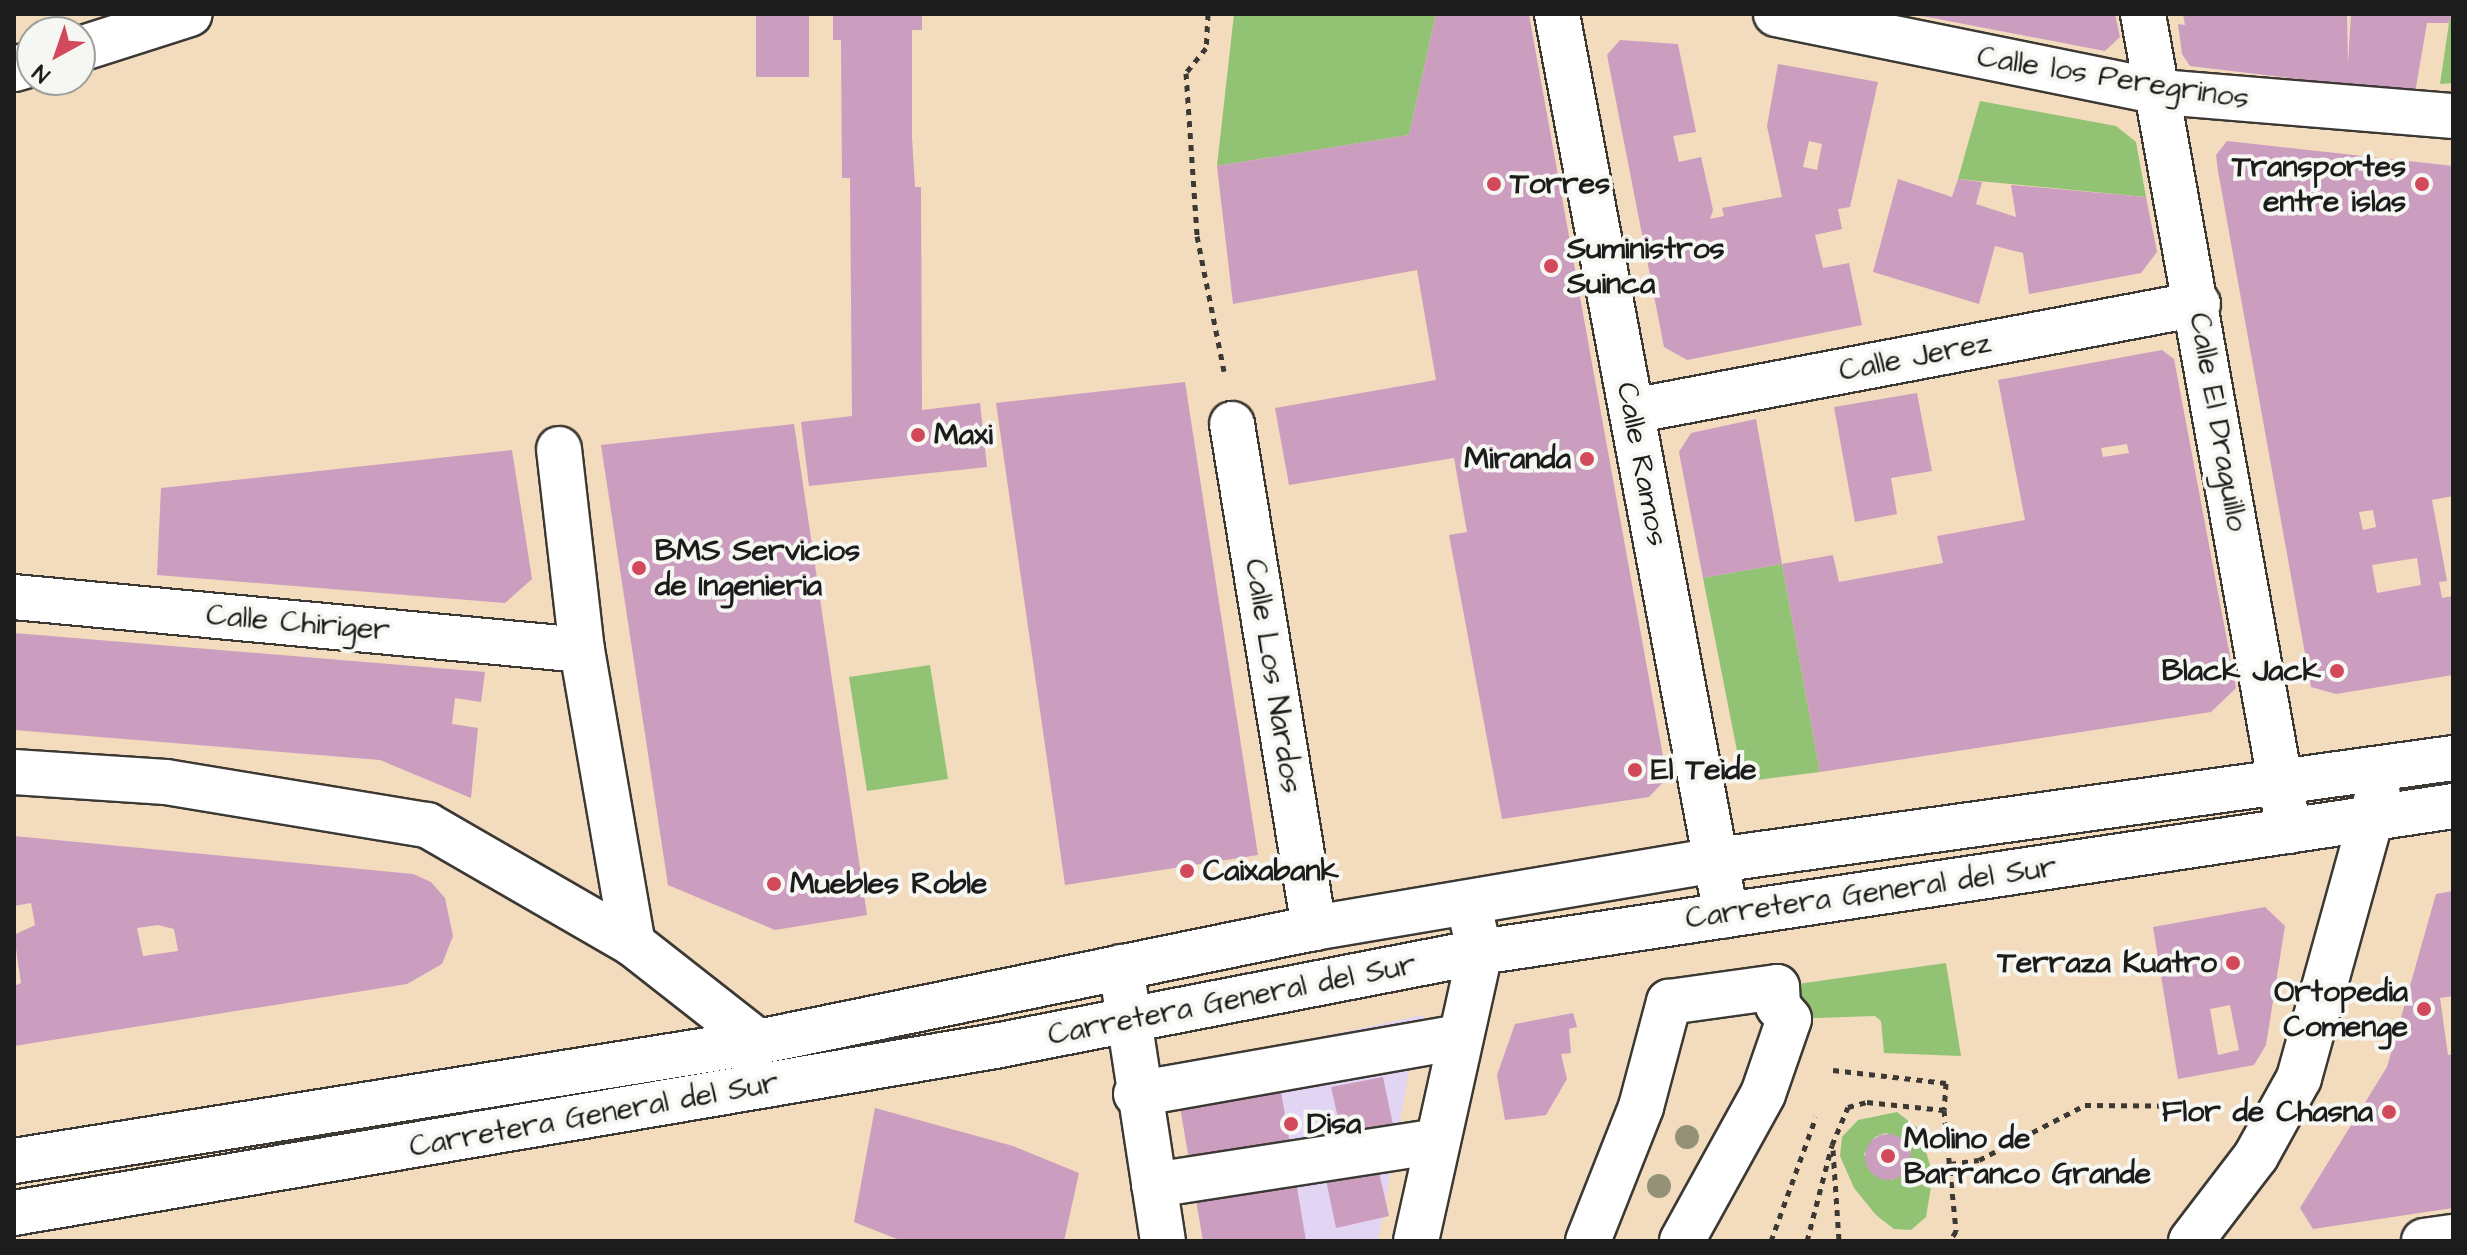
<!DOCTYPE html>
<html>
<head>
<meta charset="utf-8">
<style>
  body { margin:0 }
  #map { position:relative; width:2467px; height:1255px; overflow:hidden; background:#f3dbbd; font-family:"Architects Daughter",sans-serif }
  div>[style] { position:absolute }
  .built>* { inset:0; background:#e2d4f3 }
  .green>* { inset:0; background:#92c374 }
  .building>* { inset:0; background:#cb9dbf }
  .round { border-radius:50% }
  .path>* { height:5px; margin-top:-2.5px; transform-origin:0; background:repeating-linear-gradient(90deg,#3c3934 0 6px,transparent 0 12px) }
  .roads { filter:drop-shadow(2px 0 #3c3934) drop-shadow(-2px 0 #3c3934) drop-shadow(0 2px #3c3934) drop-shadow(0 -2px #3c3934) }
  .minor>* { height:44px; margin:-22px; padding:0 22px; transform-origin:22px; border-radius:22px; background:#fff }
  .major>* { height:44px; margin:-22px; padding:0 22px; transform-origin:22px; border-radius:22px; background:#fff }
  .trees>* { width:24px; height:24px; margin:-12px; border-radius:50%; background:#939276 }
  .dots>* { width:22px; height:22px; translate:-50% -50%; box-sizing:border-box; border:4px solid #f6f6f2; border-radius:50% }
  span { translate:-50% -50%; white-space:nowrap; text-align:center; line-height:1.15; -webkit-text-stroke:8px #f6f6f2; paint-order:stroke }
  .street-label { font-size:30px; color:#1c1c1c }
  .poi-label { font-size:30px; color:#1c1c1c; font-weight:700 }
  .right { translate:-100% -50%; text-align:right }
  .left { translate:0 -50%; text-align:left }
  .frame { position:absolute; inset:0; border:16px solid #1c1c1c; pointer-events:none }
  .north { position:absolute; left:16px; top:16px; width:80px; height:80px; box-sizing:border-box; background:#f6f6f2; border:2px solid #9f9f9c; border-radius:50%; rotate:220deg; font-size:22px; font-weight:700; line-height:32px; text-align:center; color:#1c1c1c }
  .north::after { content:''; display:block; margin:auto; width:28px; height:36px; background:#d1495b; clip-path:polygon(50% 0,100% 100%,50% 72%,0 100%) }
</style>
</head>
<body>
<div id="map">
  <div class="built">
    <i style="clip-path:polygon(1424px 1015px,1414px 1044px,1378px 1241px,1203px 1241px,1175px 1068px)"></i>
  </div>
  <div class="green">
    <i style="clip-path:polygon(1234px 14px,1436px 14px,1409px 135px,1217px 166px)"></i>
    <i style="clip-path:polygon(2451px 14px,2453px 83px,2440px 84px,2449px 23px)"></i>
    <i style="clip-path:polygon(1980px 101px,2116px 126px,2136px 142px,2146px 197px,1958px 179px)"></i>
    <i style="clip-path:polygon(1782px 564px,1820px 772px,1757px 780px,1741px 771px,1703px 578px)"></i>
    <i style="clip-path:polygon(930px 665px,948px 779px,867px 791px,849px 677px)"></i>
    <i style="clip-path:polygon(1946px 963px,1961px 1056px,1884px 1053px,1881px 1021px,1875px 1016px,1789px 1019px,1777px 987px)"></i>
    <i style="clip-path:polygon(evenodd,1897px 1112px,1919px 1129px,1933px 1175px,1926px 1217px,1911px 1230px,1894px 1229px,1876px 1215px,1854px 1188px,1840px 1156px,1842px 1137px,1858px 1120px,1897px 1112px,1886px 1133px,1904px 1140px,1911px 1151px,1908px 1168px,1892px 1180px,1874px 1175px,1864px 1154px,1875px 1137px,1886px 1133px)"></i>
  </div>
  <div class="building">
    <i style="clip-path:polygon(756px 14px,809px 14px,809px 77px,756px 77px)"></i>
    <i style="clip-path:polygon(833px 14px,922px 14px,922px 30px,912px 30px,912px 137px,915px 187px,921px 187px,922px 410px,980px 403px,987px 467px,809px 486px,801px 422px,852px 416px,850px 178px,842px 178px,841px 40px,833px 40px)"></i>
    <i style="clip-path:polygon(1436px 14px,1529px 15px,1667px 778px,1649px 797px,1502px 819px,1449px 535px,1467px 532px,1454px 458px,1289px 485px,1275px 408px,1436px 380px,1417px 270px,1233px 304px,1217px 166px,1409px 135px)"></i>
    <i style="clip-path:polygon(1912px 14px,2115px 14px,2120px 37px,2105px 51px)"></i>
    <i style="clip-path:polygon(2183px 14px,2347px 14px,2348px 64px,2351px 14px,2451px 14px,2449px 23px,2427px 23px,2415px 93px,2190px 66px,2182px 54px,2178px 24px,2185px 25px)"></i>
    <i style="clip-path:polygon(evenodd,1620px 40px,1678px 44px,1696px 132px,1673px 136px,1679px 162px,1701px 157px,1713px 210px,1710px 219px,1724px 216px,1722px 208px,1782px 197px,1767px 126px,1778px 64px,1878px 82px,1850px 207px,1838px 209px,1842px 229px,1815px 235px,1823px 268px,1849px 263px,1862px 325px,1687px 360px,1664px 347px,1607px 55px,1620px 40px,1809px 141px,1822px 144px,1817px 170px,1803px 167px,1809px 141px)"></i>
    <i style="clip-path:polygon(evenodd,2227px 141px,2453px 166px,2453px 496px,2432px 500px,2447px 581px,2439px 582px,2442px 598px,2453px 596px,2453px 675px,2336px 694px,2311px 687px,2218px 171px,2216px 155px,2227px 141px,2373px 510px,2376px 527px,2363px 530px,2359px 512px,2373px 510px,2227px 141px,2417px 558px,2421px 585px,2377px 593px,2372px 565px,2417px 558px)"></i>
    <i style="clip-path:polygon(1898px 179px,1952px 197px,1958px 179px,1982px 182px,1976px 204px,2016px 217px,2011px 185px,2146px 197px,2157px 252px,2141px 273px,2029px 294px,2023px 253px,1995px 246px,1979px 304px,1873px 272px)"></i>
    <i style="clip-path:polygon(evenodd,2162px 350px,2174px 359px,2236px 688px,2211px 712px,1820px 772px,1782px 564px,1833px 555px,1839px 582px,1943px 563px,1937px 536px,2025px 520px,1998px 380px,2162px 350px,2127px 444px,2129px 453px,2103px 457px,2101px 448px,2127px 444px)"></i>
    <i style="clip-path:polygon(1185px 382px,1258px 855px,1065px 885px,996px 403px)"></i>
    <i style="clip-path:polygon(1917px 393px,1932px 471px,1891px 478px,1897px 514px,1855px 522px,1834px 407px)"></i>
    <i style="clip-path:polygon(1756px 419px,1782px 564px,1703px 578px,1679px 452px,1691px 433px)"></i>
    <i style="clip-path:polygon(794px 424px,867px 915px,775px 930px,668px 885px,601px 445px)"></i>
    <i style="clip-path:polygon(512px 450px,532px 579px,505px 603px,157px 575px,161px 488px)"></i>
    <i style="clip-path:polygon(14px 633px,485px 672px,481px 702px,455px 698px,452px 724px,478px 728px,471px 798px,380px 760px,14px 730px)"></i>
    <i style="clip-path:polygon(evenodd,14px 836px,413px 874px,431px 882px,445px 898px,453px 936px,442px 964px,407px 984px,14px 1046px,14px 986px,21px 983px,14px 935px,35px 925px,31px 903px,14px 906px,14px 836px,158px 925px,174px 929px,178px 951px,143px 956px,137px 928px,158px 925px)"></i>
    <i style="clip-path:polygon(2453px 891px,2453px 996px,2440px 998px,2448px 1055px,2453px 1054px,2453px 1208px,2313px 1229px,2300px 1208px,2387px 1067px,2436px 894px)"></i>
    <i style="clip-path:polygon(evenodd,2265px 907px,2285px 926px,2266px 1045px,2254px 1065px,2178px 1079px,2153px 927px,2265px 907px,2230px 1005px,2239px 1050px,2218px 1055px,2210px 1009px,2230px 1005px)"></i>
    <i style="clip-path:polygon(1573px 1013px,1577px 1027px,1569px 1029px,1571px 1053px,1561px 1054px,1567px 1079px,1546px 1115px,1505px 1120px,1497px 1075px,1515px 1024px)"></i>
    <i style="clip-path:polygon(1383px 1077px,1394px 1130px,1343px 1140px,1331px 1087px)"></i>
    <i style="clip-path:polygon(1280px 1085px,1306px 1241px,1203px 1241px,1179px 1101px)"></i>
    <i style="clip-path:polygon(875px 1108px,1013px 1146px,1079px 1173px,1064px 1241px,902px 1241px,854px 1222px)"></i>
    <i class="round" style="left:1865px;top:1134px;width:46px;height:46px"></i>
    <i style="clip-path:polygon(1377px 1164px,1389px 1216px,1336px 1228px,1325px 1175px)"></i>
  </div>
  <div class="path">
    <i style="left:1208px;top:14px;width:34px;rotate:93deg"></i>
    <i style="left:1206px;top:48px;width:32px;rotate:129deg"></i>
    <i style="left:1186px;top:73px;width:163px;rotate:86.1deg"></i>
    <i style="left:1197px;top:236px;width:138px;rotate:78.7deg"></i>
    <i style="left:1833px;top:1070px;width:114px;rotate:6.6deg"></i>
    <i style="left:1946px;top:1083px;width:27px;rotate:94deg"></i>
    <i style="left:1833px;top:1150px;width:91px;rotate:86.2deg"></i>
    <i style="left:1950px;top:1164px;width:29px;rotate:-8deg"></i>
    <i style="left:1979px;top:1160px;width:119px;rotate:-27.4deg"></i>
    <i style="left:2085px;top:1105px;width:138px;rotate:0.4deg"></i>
    <i style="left:1771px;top:1241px;width:132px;rotate:-70.1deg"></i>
    <i style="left:1807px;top:1241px;width:99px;rotate:-75.4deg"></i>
    <i style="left:1832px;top:1145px;width:41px;rotate:-67.2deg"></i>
    <i style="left:1848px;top:1107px;width:20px;rotate:-15deg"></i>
    <i style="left:1867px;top:1102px;width:77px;rotate:5.9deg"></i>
    <i style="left:1944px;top:1110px;width:122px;rotate:84.3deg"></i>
    <i style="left:1956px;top:1231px;width:12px;rotate:121deg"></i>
  </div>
  <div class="roads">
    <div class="minor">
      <i style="left:1557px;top:14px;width:917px;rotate:79.38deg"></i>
      <i style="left:1776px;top:14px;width:392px;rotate:11.5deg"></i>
      <i style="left:2160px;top:92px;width:294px;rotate:4.7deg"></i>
      <i style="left:2143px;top:14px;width:830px;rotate:79.87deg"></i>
      <i style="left:80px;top:49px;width:115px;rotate:-17.7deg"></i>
      <i style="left:14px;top:69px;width:19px;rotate:-16deg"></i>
      <i style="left:1632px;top:411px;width:576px;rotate:-10.71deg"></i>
      <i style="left:1232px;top:424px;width:511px;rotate:80.76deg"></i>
      <i style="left:559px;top:449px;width:202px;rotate:83.5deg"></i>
      <i style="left:582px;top:650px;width:298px;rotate:80.2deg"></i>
      <i style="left:14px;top:597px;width:570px;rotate:5.33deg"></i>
      <i style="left:14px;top:772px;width:152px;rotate:3.8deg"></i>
      <i style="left:166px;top:782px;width:265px;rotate:9.4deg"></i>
      <i style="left:427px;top:825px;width:238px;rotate:30deg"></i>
      <i style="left:633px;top:944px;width:159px;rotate:38.1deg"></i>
      <i style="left:1121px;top:967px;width:277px;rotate:81.3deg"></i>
      <i style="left:1136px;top:1094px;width:329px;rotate:-10deg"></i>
      <i style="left:1154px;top:1185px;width:286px;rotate:-8.8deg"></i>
      <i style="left:1416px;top:1241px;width:296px;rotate:-77.5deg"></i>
      <i style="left:1480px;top:952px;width:50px;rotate:-103.8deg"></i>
      <i style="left:1588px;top:1241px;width:144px;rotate:-68.4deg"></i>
      <i style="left:1641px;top:1107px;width:109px;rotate:-75.1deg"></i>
      <i style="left:1669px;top:1002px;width:109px;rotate:-7.9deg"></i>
      <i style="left:1777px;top:987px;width:19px;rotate:87deg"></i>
      <i style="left:1778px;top:1006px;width:17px;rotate:50deg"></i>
      <i style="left:1789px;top:1019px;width:79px;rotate:109.1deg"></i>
      <i style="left:1763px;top:1094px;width:168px;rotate:118.9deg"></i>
      <i style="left:2424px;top:1241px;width:29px;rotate:-8deg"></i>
    </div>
    <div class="major">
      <i style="left:14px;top:1161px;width:753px;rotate:-9.09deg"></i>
      <i style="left:758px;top:1042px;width:568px;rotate:-11.59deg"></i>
      <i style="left:1314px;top:928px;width:409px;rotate:-9.6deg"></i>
      <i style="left:1717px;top:860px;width:743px;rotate:-7.89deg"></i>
      <i style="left:14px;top:1213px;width:995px;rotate:-9.66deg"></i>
      <i style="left:995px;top:1046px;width:494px;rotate:-11deg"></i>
      <i style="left:1480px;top:952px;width:984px;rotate:-8.53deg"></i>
      <i style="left:2191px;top:1241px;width:107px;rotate:-52.6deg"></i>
      <i style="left:2256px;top:1156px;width:89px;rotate:-61.1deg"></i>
      <i style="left:2299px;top:1078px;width:295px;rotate:-74.5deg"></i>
    </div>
  </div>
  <div class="trees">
    <i style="left:1687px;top:1137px"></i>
    <i style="left:1659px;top:1186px"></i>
  </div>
  <div class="dots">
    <i style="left:1494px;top:184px;background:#d1495b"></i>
    <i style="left:2422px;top:184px;background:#d1495b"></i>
    <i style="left:1551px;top:266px;background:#d1495b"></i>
    <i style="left:918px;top:435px;background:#d1495b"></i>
    <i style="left:1587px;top:459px;background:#d1495b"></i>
    <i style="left:639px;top:568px;background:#d1495b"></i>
    <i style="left:2337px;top:671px;background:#d1495b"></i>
    <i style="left:1635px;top:770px;background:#d1495b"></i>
    <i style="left:1187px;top:871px;background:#d1495b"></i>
    <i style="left:774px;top:884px;background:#d1495b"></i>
    <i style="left:2233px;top:963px;background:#d1495b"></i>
    <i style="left:2424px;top:1009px;background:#d1495b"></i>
    <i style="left:2389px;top:1112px;background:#d1495b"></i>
    <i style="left:1291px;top:1124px;background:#d1495b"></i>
    <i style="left:1888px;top:1156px;background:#d1495b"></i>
  </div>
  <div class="street-label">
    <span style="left:2113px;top:78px;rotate:9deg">Calle los Peregrinos</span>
    <span style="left:1915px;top:357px;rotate:-11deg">Calle Jerez</span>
    <span style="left:2218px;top:422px;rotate:80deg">Calle El Draguillo</span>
    <span style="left:1642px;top:464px;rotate:79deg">Calle Ramos</span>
    <span style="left:298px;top:623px;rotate:5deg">Calle Chiriger</span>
    <span style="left:1273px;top:676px;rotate:81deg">Calle Los Nardos</span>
    <span style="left:1871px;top:893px;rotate:-8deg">Carretera General del Sur</span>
    <span style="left:1232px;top:1000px;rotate:-11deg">Carretera General del Sur</span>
    <span style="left:594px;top:1115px;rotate:-10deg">Carretera General del Sur</span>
  </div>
  <div class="poi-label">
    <span class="right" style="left:2406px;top:184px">Transportes<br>entre islas</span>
    <span class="left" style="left:1510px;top:184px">Torres</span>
    <span class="left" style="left:1567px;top:266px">Suministros<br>Suinca</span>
    <span class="left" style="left:934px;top:435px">Maxi</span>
    <span class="right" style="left:1571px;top:459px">Miranda</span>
    <span class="left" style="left:655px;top:568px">BMS Servicios<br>de Ingenieria</span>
    <span class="right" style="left:2321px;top:671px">Black Jack</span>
    <span class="left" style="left:1651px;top:770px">El Teide</span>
    <span class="left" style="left:1203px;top:871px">Caixabank</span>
    <span class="left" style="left:790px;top:884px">Muebles Roble</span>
    <span class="right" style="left:2217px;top:963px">Terraza Kuatro</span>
    <span class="right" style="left:2408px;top:1009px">Ortopedia<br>Comenge</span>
    <span class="right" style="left:2373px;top:1112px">Flor de Chasna</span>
    <span class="left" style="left:1307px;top:1124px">Disa</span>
    <span class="left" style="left:1904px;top:1156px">Molino de<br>Barranco Grande</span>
  </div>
  <div class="frame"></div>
  <div class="north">N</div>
</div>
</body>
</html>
